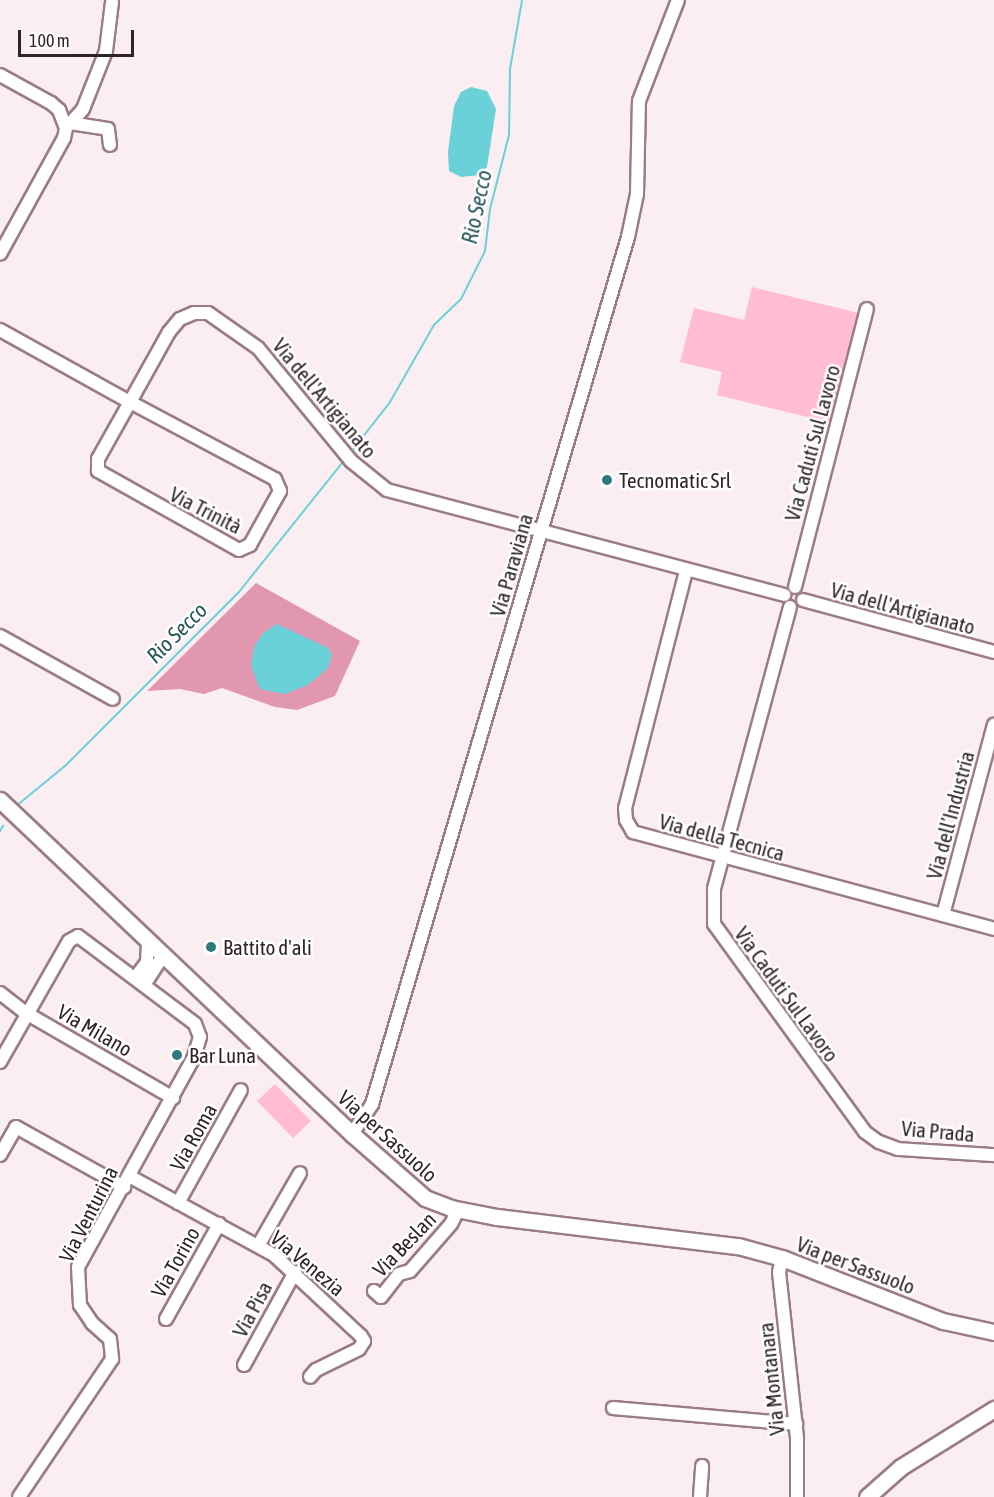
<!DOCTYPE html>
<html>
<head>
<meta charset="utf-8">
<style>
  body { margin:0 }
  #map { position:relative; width:994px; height:1497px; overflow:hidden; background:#fbeef2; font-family:"Asap Condensed",sans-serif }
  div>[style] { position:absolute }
  .green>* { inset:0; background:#ffbcd3 }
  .forest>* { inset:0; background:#e297b1 }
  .water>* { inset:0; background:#6ad1d9 }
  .stream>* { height:2px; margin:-1px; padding:0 1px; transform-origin:1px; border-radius:1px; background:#6ad1d9 }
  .roads { filter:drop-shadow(2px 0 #9a7c86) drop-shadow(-2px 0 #9a7c86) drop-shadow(0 2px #9a7c86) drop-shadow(0 -2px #9a7c86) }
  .minor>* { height:12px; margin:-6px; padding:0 6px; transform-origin:6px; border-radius:6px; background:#fff }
  .major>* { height:15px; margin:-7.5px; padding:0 7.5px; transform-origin:7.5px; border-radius:7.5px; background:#fff }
  .dots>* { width:16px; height:16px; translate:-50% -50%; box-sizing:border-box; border:3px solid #fff; border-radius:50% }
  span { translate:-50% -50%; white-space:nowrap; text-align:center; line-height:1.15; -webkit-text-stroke:5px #fff; paint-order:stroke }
  .street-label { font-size:21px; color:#302428 }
  .poi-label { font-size:21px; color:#302428 }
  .left { translate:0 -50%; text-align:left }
  .water-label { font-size:22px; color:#285659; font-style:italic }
  .scale { position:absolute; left:18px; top:30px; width:116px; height:27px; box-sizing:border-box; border:3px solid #302428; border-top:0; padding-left:8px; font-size:18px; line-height:21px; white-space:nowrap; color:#302428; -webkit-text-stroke:4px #fff; paint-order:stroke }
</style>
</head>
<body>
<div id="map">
  <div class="green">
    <i style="clip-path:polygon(752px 287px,859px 313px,832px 423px,717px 395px,722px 372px,680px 362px,694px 308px,744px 320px)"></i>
    <i style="clip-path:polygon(275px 1084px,311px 1121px,293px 1138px,257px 1101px)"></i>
  </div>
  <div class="forest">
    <i style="clip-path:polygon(256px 583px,360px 641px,335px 696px,297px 710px,275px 707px,222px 688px,204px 694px,180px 689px,147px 691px)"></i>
  </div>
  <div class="water">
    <i style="clip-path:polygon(471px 87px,487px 91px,496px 109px,487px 167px,480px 175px,461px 177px,449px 171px,448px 152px,454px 106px,461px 92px)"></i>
    <i style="clip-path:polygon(277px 624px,328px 648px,332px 655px,328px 668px,308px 685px,285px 694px,260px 689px,251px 666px,254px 647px,263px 633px)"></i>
  </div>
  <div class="stream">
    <i style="left:351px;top:452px;width:63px;rotate:-52deg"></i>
    <i style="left:390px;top:402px;width:89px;rotate:-60.3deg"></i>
    <i style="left:434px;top:325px;width:37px;rotate:-44deg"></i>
    <i style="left:461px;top:299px;width:54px;rotate:-63.4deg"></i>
    <i style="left:485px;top:251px;width:42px;rotate:-83.2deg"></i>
    <i style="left:490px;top:209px;width:76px;rotate:-75.6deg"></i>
    <i style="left:509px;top:135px;width:66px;rotate:-89.1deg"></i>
    <i style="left:510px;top:69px;width:70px;rotate:-80.1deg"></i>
    <i style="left:15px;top:807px;width:65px;rotate:-39.4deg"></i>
    <i style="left:65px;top:766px;width:246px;rotate:-45deg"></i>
    <i style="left:239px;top:592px;width:164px;rotate:-51.4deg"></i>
    <i style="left:0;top:831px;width:6px;rotate:-59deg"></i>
  </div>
  <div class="roads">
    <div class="minor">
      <i style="left:0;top:75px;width:58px;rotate:28.8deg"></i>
      <i style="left:51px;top:103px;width:11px;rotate:41deg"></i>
      <i style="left:59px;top:110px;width:19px;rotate:69deg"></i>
      <i style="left:66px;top:128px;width:10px;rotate:101deg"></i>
      <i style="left:64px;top:138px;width:132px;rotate:118.9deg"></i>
      <i style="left:70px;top:123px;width:38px;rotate:9deg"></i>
      <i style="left:108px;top:129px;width:16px;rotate:83deg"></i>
      <i style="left:66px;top:128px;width:25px;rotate:-48deg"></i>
      <i style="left:83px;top:109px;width:62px;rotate:-68.4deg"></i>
      <i style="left:106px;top:51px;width:49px;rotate:-83deg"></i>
      <i style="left:0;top:330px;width:149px;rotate:29deg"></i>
      <i style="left:130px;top:402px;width:164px;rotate:28deg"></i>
      <i style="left:275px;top:479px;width:13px;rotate:67deg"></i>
      <i style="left:280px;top:491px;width:62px;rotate:119.1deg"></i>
      <i style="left:250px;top:545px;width:12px;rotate:156deg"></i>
      <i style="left:239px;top:550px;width:162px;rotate:-150.7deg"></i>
      <i style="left:98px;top:471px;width:12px;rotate:-90deg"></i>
      <i style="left:98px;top:459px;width:65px;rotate:-60.7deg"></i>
      <i style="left:130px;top:402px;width:80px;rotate:-60.9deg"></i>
      <i style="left:169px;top:332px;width:17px;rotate:-50deg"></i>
      <i style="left:180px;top:319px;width:15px;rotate:-23deg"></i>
      <i style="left:194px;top:313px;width:14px"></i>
      <i style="left:208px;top:313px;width:61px;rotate:35deg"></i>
      <i style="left:258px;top:348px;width:146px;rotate:50.5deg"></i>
      <i style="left:351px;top:461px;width:46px;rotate:38.9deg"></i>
      <i style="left:387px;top:490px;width:411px;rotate:14.8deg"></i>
      <i style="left:686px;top:571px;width:245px;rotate:104.4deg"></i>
      <i style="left:625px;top:808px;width:12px;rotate:85deg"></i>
      <i style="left:626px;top:820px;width:14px;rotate:60deg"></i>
      <i style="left:633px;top:832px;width:374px;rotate:15deg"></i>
      <i style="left:795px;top:587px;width:287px;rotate:-75.5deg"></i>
      <i style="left:803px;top:600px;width:198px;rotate:15.2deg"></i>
      <i style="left:790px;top:607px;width:292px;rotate:105.1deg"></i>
      <i style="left:714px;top:889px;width:35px;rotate:90deg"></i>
      <i style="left:714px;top:924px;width:257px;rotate:54deg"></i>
      <i style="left:865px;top:1132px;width:17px;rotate:36deg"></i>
      <i style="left:879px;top:1142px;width:20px;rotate:20deg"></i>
      <i style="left:898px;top:1149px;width:96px;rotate:3.6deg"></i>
      <i style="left:0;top:636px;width:129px;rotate:29.1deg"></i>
      <i style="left:943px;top:915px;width:197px;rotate:-75deg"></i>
      <i style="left:135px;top:978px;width:20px;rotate:-53deg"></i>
      <i style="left:147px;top:962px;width:21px;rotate:-87deg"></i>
      <i style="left:144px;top:985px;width:35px;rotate:-57deg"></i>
      <i style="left:0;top:993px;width:33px;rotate:38deg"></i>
      <i style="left:26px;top:1013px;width:170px;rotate:30deg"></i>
      <i style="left:0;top:1062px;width:139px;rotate:-60.3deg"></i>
      <i style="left:69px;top:941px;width:10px;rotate:-29deg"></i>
      <i style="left:78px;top:936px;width:146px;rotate:36.9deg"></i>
      <i style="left:195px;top:1024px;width:14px;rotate:69deg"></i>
      <i style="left:200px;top:1037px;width:21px;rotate:107deg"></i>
      <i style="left:194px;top:1057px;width:240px;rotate:118.9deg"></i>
      <i style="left:78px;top:1267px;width:38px;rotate:87deg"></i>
      <i style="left:80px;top:1305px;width:22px;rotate:56deg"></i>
      <i style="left:92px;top:1323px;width:24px;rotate:42deg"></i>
      <i style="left:110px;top:1339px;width:20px;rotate:84deg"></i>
      <i style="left:112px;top:1359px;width:166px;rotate:124deg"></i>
      <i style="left:352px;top:1134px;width:36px;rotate:-56deg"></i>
      <i style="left:372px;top:1104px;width:904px;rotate:-73.55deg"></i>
      <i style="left:628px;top:237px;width:44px;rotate:-78.2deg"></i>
      <i style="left:637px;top:194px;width:93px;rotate:-88.8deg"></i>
      <i style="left:639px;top:101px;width:108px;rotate:-68.9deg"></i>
      <i style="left:0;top:1155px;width:32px;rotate:-60deg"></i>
      <i style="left:16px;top:1127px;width:124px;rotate:29.1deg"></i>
      <i style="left:129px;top:1176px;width:165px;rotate:28.6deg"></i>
      <i style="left:274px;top:1255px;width:119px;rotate:43deg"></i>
      <i style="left:361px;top:1336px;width:6px;rotate:59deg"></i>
      <i style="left:364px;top:1341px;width:9px;rotate:122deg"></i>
      <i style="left:359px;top:1349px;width:48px;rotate:154deg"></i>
      <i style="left:316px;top:1370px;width:9px;rotate:131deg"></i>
      <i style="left:178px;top:1203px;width:129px;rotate:-60.9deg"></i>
      <i style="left:258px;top:1246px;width:84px;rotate:-60.1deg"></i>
      <i style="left:782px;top:1258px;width:14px;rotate:102deg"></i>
      <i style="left:779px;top:1272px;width:168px;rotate:83.8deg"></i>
      <i style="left:797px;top:1439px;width:58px;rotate:90deg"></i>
      <i style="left:374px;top:1291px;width:9px;rotate:41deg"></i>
      <i style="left:381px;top:1297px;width:29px;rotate:-52deg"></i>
      <i style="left:399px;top:1274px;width:11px;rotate:-15deg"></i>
      <i style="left:410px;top:1271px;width:62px;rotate:-48.9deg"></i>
      <i style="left:451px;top:1224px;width:16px;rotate:-63deg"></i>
      <i style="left:166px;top:1319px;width:109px;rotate:-60.8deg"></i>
      <i style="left:244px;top:1365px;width:106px;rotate:-61.3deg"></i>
      <i style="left:613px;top:1408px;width:184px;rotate:5deg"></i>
      <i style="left:700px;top:1497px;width:31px;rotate:-86deg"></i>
    </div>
    <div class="major">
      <i style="left:0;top:800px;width:485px;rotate:43.5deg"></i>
      <i style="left:352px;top:1134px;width:97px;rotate:41.2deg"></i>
      <i style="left:425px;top:1198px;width:28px;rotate:21deg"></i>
      <i style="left:451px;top:1208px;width:47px;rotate:11.1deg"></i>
      <i style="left:497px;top:1217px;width:243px;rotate:6.9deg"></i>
      <i style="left:738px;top:1246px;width:46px;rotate:15.3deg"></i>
      <i style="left:782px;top:1258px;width:173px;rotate:21.4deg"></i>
      <i style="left:943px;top:1321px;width:52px;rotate:12.2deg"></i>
      <i style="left:867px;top:1497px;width:45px;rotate:-41.4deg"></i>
      <i style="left:901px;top:1467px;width:110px;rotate:-31.9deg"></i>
    </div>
  </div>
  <div class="dots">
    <i style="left:607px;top:480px;background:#2f787d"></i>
    <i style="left:211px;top:947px;background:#2f787d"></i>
    <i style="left:177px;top:1055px;background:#2f787d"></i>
  </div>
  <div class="street-label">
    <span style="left:325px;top:398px;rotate:50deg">Via dell'Artigianato</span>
    <span style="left:812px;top:443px;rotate:-75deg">Via Caduti Sul Lavoro</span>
    <span style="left:206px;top:510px;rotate:27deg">Via Trinità</span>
    <span style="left:511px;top:565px;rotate:-74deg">Via Paraviana</span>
    <span style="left:903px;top:608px;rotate:15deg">Via dell'Artigianato</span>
    <span style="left:950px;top:815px;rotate:-75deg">Via dell’Industria</span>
    <span style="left:722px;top:837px;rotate:15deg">Via della Tecnica</span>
    <span style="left:787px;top:994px;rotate:54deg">Via Caduti Sul Lavoro</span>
    <span style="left:95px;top:1030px;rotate:30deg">Via Milano</span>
    <span style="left:938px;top:1131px;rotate:5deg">Via Prada</span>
    <span style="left:388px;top:1136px;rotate:42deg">Via per Sassuolo</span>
    <span style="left:193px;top:1137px;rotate:-61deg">Via Roma</span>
    <span style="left:88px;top:1214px;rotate:-63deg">Via Venturina</span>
    <span style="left:404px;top:1244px;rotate:-46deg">Via Beslan</span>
    <span style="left:175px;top:1262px;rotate:-61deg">Via Torino</span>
    <span style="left:308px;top:1263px;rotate:40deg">Via Venezia</span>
    <span style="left:856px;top:1265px;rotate:21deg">Via per Sassuolo</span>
    <span style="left:252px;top:1309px;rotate:-62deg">Via Pisa</span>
    <span style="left:771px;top:1379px;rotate:-96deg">Via Montanara</span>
  </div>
  <div class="poi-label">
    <span class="left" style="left:619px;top:480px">Tecnomatic Srl</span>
    <span class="left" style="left:223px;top:947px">Battito d'ali</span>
    <span class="left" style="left:189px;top:1055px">Bar Luna</span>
  </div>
  <div class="water-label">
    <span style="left:477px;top:207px;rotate:-78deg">Rio Secco</span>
    <span style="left:177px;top:633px;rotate:-45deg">Rio Secco</span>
  </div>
  <div class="scale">100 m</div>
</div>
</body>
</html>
